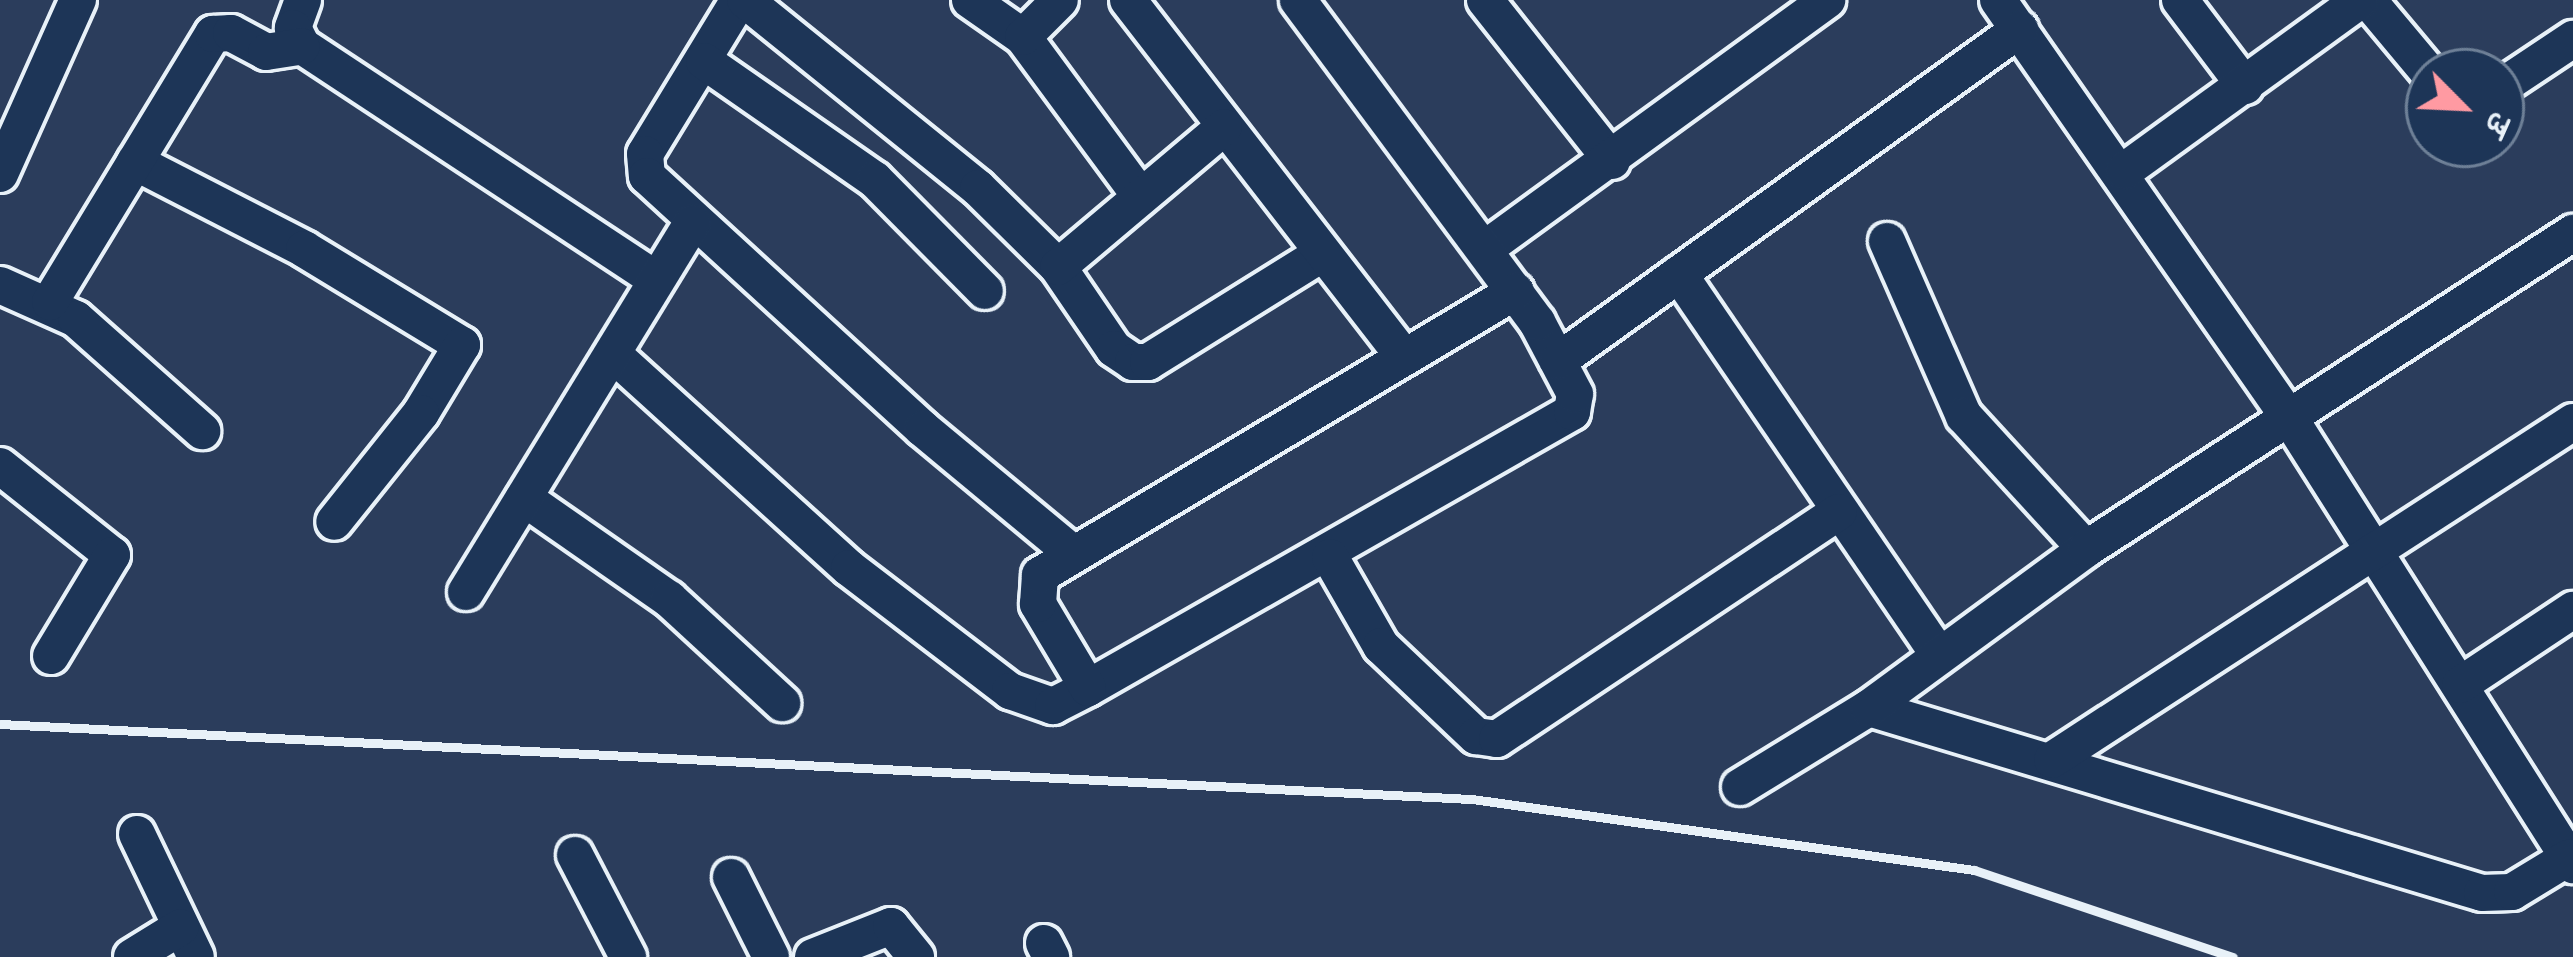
<!DOCTYPE html>
<html>
<head>
<meta charset="utf-8">
<style>
  body { margin:0 }
  #map { position:relative; width:2573px; height:957px; overflow:hidden; background:#2b3d5c; font-family:Kalam,"Playpen Sans Deva",sans-serif }
  div>[style] { position:absolute }
  .roads { filter:drop-shadow(3px 0 #e8f1f8) drop-shadow(-3px 0 #e8f1f8) drop-shadow(0 3px #e8f1f8) drop-shadow(0 -3px #e8f1f8) }
  .street>* { height:36px; margin:-18px; padding:0 18px; transform-origin:18px; border-radius:18px; background:#1d3557 }
  .rail>* { height:9px; margin:-4.5px; padding:0 4.5px; transform-origin:4.5px; border-radius:4.5px; background:#e8f1f8 }
  span { translate:-50% -50%; white-space:nowrap; text-align:center; line-height:1.15; -webkit-text-stroke:12px #1d3557; paint-order:stroke }
  .north { position:absolute; left:2405px; top:48px; width:120px; height:120px; box-sizing:border-box; background:#1d3557; border:3px solid #6e8097; border-radius:50%; rotate:114deg; font-size:33px; font-weight:700; line-height:48px; text-align:center; color:#e8f1f8 }
  .north::after { content:''; display:block; margin:auto; width:42px; height:54px; background:#ff9aa2; clip-path:polygon(50% 0,100% 100%,50% 72%,0 100%) }
</style>
</head>
<body>
<div id="map">
  <div class="roads">
    <div class="street">
      <i style="left:303px;top:0;width:30px;rotate:110deg"></i>
      <i style="left:293px;top:28px;width:20px;rotate:63deg"></i>
      <i style="left:302px;top:46px;width:424px;rotate:33.4deg"></i>
      <i style="left:739px;top:0;width:180px;rotate:121.4deg"></i>
      <i style="left:645px;top:154px;width:22px;rotate:85deg"></i>
      <i style="left:647px;top:176px;width:374px;rotate:42.5deg"></i>
      <i style="left:923px;top:429px;width:192px;rotate:39.7deg"></i>
      <i style="left:745px;top:0;width:299px;rotate:38.9deg"></i>
      <i style="left:978px;top:188px;width:112px;rotate:44.6deg"></i>
      <i style="left:1058px;top:267px;width:99px;rotate:55.7deg"></i>
      <i style="left:1114px;top:349px;width:23px;rotate:34deg"></i>
      <i style="left:1133px;top:362px;width:15px"></i>
      <i style="left:1148px;top:362px;width:203px;rotate:-31.9deg"></i>
      <i style="left:970px;top:0;width:65px;rotate:34.9deg"></i>
      <i style="left:1023px;top:37px;width:194px;rotate:53.6deg"></i>
      <i style="left:1128px;top:0;width:451px;rotate:52.3deg"></i>
      <i style="left:1485px;top:0;width:205px;rotate:51.7deg"></i>
      <i style="left:1998px;top:0;width:514px;rotate:55.14deg"></i>
      <i style="left:2292px;top:422px;width:525px;rotate:57.61deg"></i>
      <i style="left:2180px;top:0;width:108px;rotate:52.9deg"></i>
      <i style="left:2368px;top:0;width:95px;rotate:50.1deg"></i>
      <i style="left:1023px;top:37px;width:52px;rotate:-45deg"></i>
      <i style="left:704px;top:61px;width:208px;rotate:34.8deg"></i>
      <i style="left:875px;top:180px;width:156px;rotate:45.3deg"></i>
      <i style="left:2501px;top:87px;width:87px;rotate:-33.7deg"></i>
      <i style="left:135px;top:162px;width:190px;rotate:27.2deg"></i>
      <i style="left:304px;top:249px;width:185px;rotate:31.3deg"></i>
      <i style="left:462px;top:345px;width:79px;rotate:121.1deg"></i>
      <i style="left:421px;top:413px;width:139px;rotate:128.6deg"></i>
      <i style="left:2124px;top:171px;width:291px;rotate:-35.9deg"></i>
      <i style="left:0;top:174px;width:191px;rotate:-65.9deg"></i>
      <i style="left:1887px;top:241px;width:191px;rotate:66.3deg"></i>
      <i style="left:1964px;top:416px;width:180px;rotate:47.5deg"></i>
      <i style="left:1486px;top:248px;width:422px;rotate:-36deg"></i>
      <i style="left:1058px;top:267px;width:217px;rotate:-40.1deg"></i>
      <i style="left:1679px;top:274px;width:460px;rotate:55.7deg"></i>
      <i style="left:0;top:285px;width:83px;rotate:24.1deg"></i>
      <i style="left:76px;top:319px;width:169px;rotate:41.6deg"></i>
      <i style="left:50px;top:302px;width:314px;rotate:-58.7deg"></i>
      <i style="left:213px;top:34px;width:18px;rotate:-3deg"></i>
      <i style="left:231px;top:33px;width:40px;rotate:28deg"></i>
      <i style="left:266px;top:52px;width:36px;rotate:-9deg"></i>
      <i style="left:614px;top:355px;width:317px;rotate:42.2deg"></i>
      <i style="left:849px;top:568px;width:203px;rotate:37.4deg"></i>
      <i style="left:1010px;top:691px;width:46px;rotate:19.2deg"></i>
      <i style="left:1053px;top:706px;width:39px;rotate:-27deg"></i>
      <i style="left:1088px;top:688px;width:557px;rotate:-29.69deg"></i>
      <i style="left:1572px;top:412px;width:18px;rotate:-81deg"></i>
      <i style="left:1575px;top:394px;width:81px;rotate:-117.8deg"></i>
      <i style="left:1537px;top:322px;width:401px;rotate:-126.6deg"></i>
      <i style="left:1558px;top:361px;width:569px;rotate:-35.7deg"></i>
      <i style="left:0;top:466px;width:143px;rotate:38.5deg"></i>
      <i style="left:112px;top:555px;width:118px;rotate:121.1deg"></i>
      <i style="left:524px;top:498px;width:177px;rotate:34.9deg"></i>
      <i style="left:669px;top:599px;width:154px;rotate:42.6deg"></i>
      <i style="left:1330px;top:557px;width:103px;rotate:60.2deg"></i>
      <i style="left:1381px;top:646px;width:131px;rotate:43.5deg"></i>
      <i style="left:1476px;top:736px;width:21px;rotate:8deg"></i>
      <i style="left:1497px;top:739px;width:410px;rotate:-33.6deg"></i>
      <i style="left:466px;top:592px;width:433px;rotate:-58.5deg"></i>
      <i style="left:2460px;top:685px;width:136px;rotate:-33.6deg"></i>
      <i style="left:1088px;top:688px;width:98px;rotate:-120.8deg"></i>
      <i style="left:1038px;top:604px;width:29px;rotate:-86deg"></i>
      <i style="left:1040px;top:575px;width:554px;rotate:-30.82deg"></i>
      <i style="left:1869px;top:708px;width:640px;rotate:16.79deg"></i>
      <i style="left:2482px;top:893px;width:30px;rotate:-2deg"></i>
      <i style="left:2512px;top:892px;width:66px;rotate:-31.3deg"></i>
      <i style="left:2052px;top:760px;width:621px;rotate:-32.97deg"></i>
      <i style="left:1740px;top:787px;width:151px;rotate:-31.5deg"></i>
      <i style="left:1869px;top:708px;width:269px;rotate:-36.2deg"></i>
      <i style="left:2086px;top:549px;width:581px;rotate:-32.98deg"></i>
      <i style="left:137px;top:834px;width:136px;rotate:64.4deg"></i>
      <i style="left:575px;top:855px;width:115px;rotate:62.5deg"></i>
      <i style="left:731px;top:877px;width:89px;rotate:63.4deg"></i>
      <i style="left:1044px;top:943px;width:16px;rotate:63deg"></i>
      <i style="left:132px;top:957px;width:57px;rotate:-31.5deg"></i>
      <i style="left:813px;top:957px;width:84px;rotate:-21.7deg"></i>
      <i style="left:891px;top:926px;width:40px;rotate:51deg"></i>
    </div>
  </div>
  <div class="rail">
    <i style="left:0;top:724px;width:1474px;rotate:2.92deg"></i>
    <i style="left:1472px;top:799px;width:507px;rotate:8.05deg"></i>
    <i style="left:1974px;top:870px;width:273px;rotate:18.6deg"></i>
  </div>
  <div class="north">उ</div>
</div>
</body>
</html>
